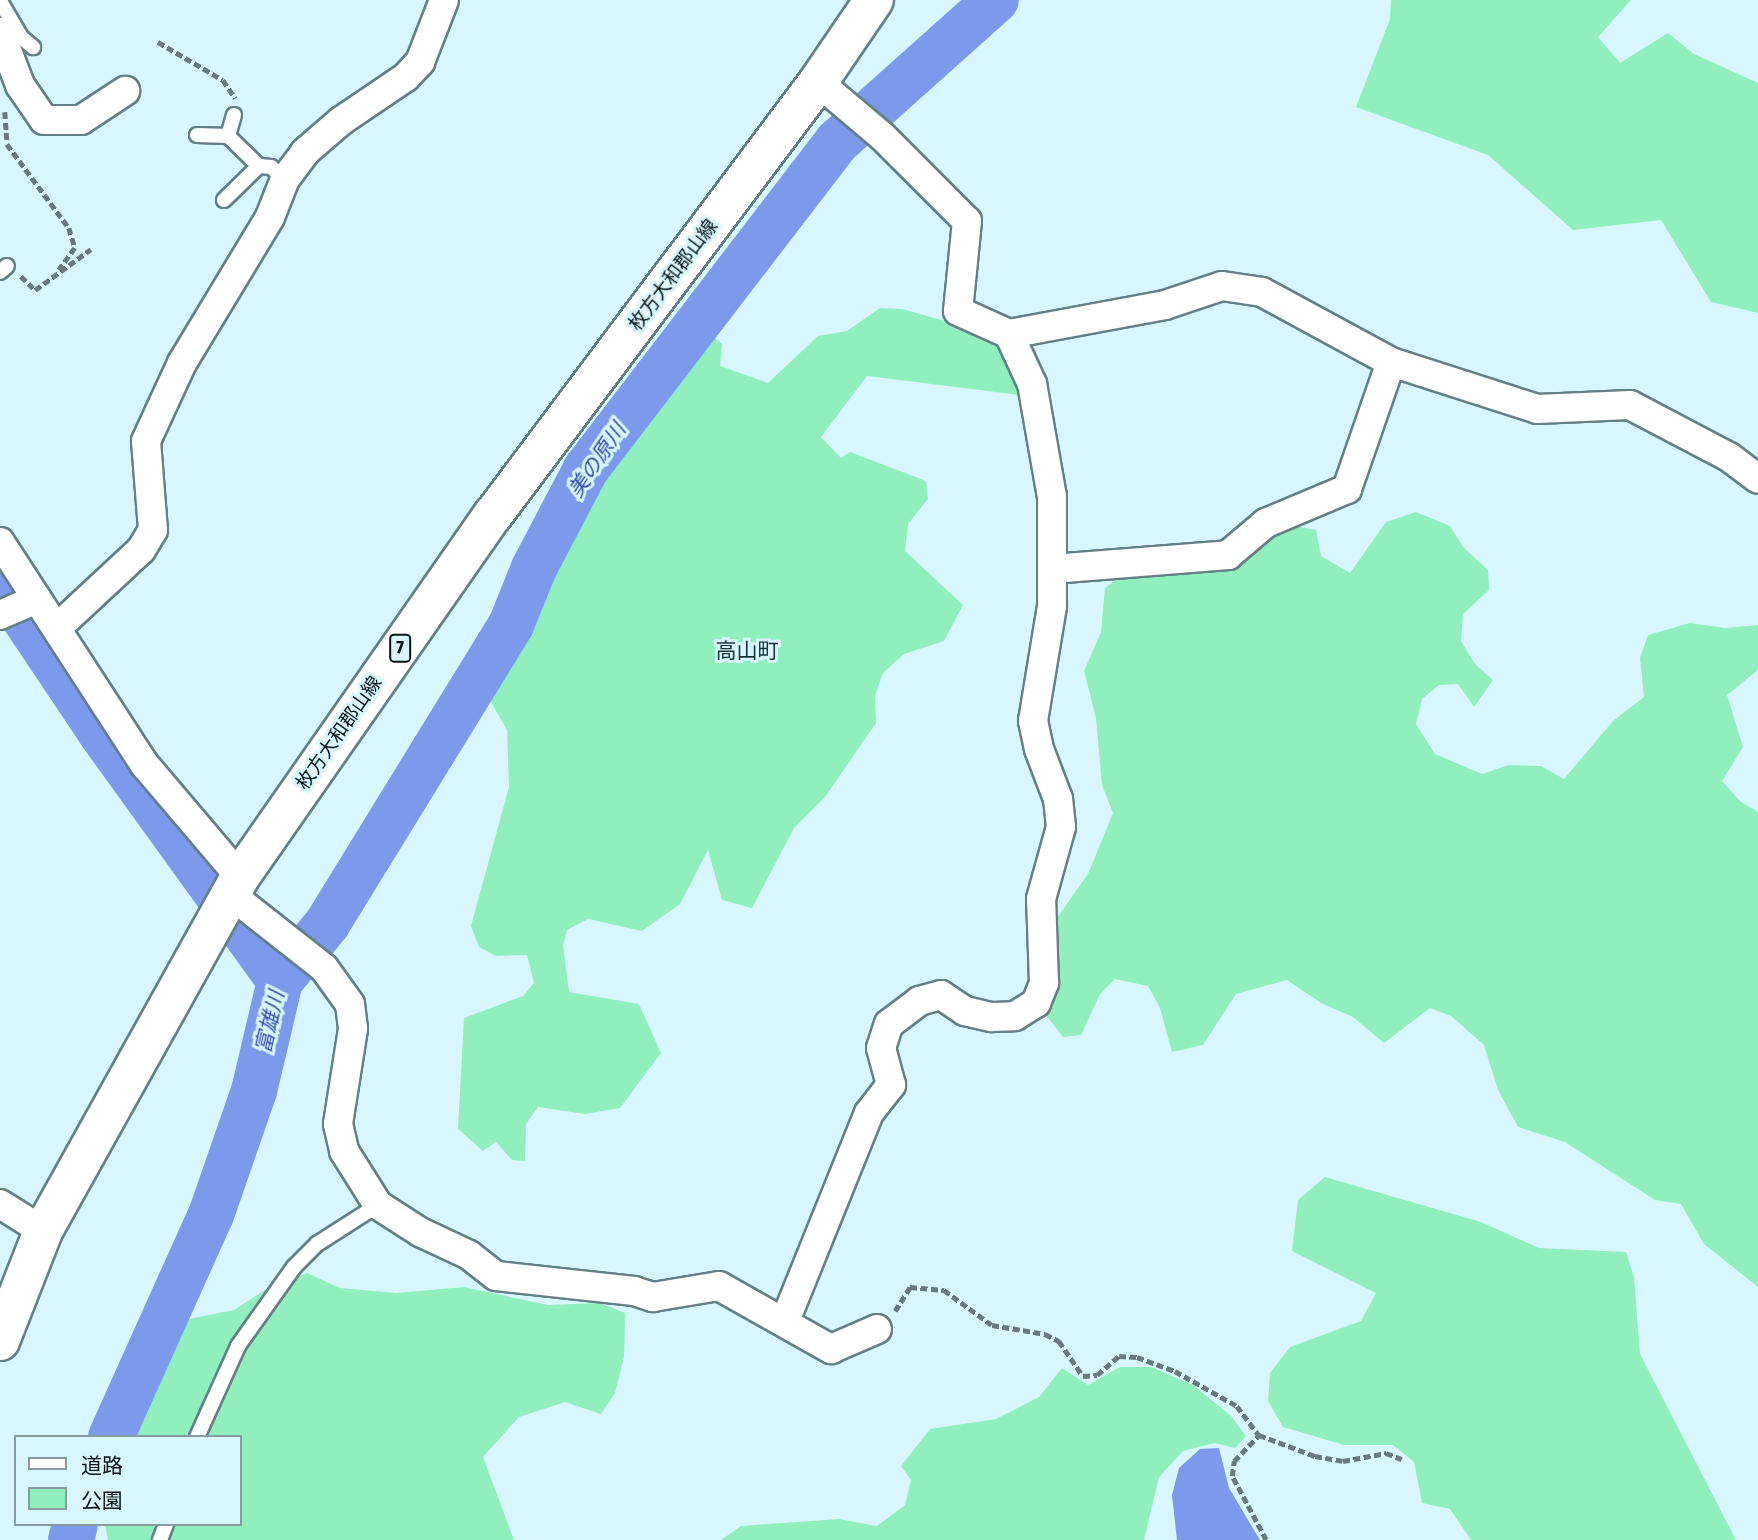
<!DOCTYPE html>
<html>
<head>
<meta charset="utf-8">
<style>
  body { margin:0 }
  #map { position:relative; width:1758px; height:1540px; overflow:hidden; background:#d8f6fe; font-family:"Fira Sans Condensed","Noto Sans JP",sans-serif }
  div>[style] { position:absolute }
  .green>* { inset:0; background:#90efbd }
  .water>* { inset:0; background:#7c99ec }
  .river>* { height:46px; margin:-23px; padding:0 23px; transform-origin:23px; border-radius:23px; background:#7c99ec }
  .path>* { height:4.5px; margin-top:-2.25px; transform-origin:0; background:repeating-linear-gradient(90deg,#677a7f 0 7px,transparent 0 10.5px) }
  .roads { filter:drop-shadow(2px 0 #648087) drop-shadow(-2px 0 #648087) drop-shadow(0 2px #648087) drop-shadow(0 -2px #648087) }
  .service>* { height:14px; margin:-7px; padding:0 7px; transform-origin:7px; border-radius:7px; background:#fff }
  .minor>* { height:28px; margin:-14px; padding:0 14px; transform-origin:14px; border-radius:14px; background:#fff }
  .primary>* { height:38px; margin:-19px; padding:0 19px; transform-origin:19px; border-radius:19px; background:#fff }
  span { translate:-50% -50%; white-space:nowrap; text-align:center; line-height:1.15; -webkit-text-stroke:6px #d8f6fe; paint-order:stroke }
  .shield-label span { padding:2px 5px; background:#d8f6fe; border:2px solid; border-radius:5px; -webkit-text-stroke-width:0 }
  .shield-label { font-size:18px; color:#091416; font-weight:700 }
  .street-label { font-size:19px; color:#091416 }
  .water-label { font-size:21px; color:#314bab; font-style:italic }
  .neighbourhood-label { font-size:21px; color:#193339 }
  .legend { position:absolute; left:14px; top:1435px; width:228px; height:91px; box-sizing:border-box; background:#d8f6fe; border:2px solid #859ca1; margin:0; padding:9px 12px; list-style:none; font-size:21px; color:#091416 }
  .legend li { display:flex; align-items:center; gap:14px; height:35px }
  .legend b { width:35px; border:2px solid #859ca1 }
</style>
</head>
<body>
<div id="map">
  <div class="green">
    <i style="clip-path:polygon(1391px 0,1631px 0,1598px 37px,1620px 63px,1668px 33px,1694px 54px,1758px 83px,1758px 313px,1711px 302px,1661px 220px,1573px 230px,1488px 155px,1356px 107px,1390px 19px)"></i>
    <i style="clip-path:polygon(880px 308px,902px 309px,985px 332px,1000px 343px,1021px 395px,867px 376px,821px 437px,841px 458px,850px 452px,926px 481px,928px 499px,908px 524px,905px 551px,963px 605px,944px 641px,904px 654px,883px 673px,875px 696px,876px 723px,825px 797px,794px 828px,752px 908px,722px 900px,708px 850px,680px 904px,642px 931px,588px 919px,567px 930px,563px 945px,569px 992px,639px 1004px,661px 1053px,620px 1108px,585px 1114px,538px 1107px,526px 1124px,525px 1161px,512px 1160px,496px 1142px,483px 1151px,458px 1129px,464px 1018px,523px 996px,534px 983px,527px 955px,496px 956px,479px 947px,471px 926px,509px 787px,507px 730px,484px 690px,511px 642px,570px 513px,607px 449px,704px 328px,722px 344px,720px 366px,768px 383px,818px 336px,847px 331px)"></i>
    <i style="clip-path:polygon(1416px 512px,1450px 526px,1463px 547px,1488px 570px,1489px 590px,1463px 614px,1461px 641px,1475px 664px,1493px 680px,1474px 707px,1458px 684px,1439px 685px,1422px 699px,1416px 724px,1435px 754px,1482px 774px,1509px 765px,1541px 766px,1564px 779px,1613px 721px,1644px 697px,1640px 658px,1648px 635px,1690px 623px,1725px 628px,1758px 625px,1758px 670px,1727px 695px,1743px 747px,1722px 781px,1741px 802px,1758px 812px,1758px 1287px,1704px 1244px,1681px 1204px,1655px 1200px,1565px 1142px,1518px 1127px,1498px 1090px,1484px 1045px,1451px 1016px,1430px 1008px,1384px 1043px,1353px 1017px,1321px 1003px,1287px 980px,1236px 994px,1203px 1045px,1172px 1052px,1160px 1008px,1148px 986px,1115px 979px,1100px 994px,1081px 1035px,1063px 1037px,1046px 1015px,1052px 925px,1088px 874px,1113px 813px,1102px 785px,1096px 718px,1084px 671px,1101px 632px,1105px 588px,1130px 570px,1295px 526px,1316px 530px,1321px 556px,1350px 573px,1386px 522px)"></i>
    <i style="clip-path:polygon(1325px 1177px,1481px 1222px,1539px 1248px,1626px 1252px,1634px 1277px,1640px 1354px,1736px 1540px,1471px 1540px,1450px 1509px,1422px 1503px,1414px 1462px,1393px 1445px,1344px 1445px,1283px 1427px,1268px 1401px,1270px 1373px,1290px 1347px,1361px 1321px,1376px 1293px,1292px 1251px,1298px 1200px)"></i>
    <i style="clip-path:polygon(307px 1273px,340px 1288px,397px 1293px,464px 1287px,548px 1305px,600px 1303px,625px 1313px,624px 1357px,615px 1393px,601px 1414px,565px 1402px,519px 1417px,483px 1457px,514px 1540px,108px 1540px,105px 1524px,240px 1524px,240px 1437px,134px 1437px,189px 1319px,234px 1310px,265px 1290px)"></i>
    <i style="clip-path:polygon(1120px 1367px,1151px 1367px,1193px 1385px,1231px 1416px,1246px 1436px,1235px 1448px,1215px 1443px,1183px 1451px,1159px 1477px,1144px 1540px,721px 1540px,741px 1526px,839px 1519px,877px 1526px,905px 1505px,911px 1480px,901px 1466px,930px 1429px,996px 1419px,1039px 1397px,1062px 1368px,1088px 1385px)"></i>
  </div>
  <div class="water">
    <i style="clip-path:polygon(1219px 1448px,1229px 1488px,1260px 1540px,1177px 1540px,1172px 1495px,1179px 1468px,1200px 1449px)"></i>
  </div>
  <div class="river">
    <i style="left:0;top:582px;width:182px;rotate:56.2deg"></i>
    <i style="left:101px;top:733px;width:306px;rotate:54.2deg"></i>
    <i style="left:111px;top:1437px;width:243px;rotate:-65.8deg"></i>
    <i style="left:211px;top:1215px;width:131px;rotate:-70.9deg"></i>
    <i style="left:254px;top:1091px;width:113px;rotate:-76.7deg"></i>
    <i style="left:280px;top:981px;width:74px;rotate:-50.5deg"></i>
    <i style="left:327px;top:924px;width:351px;rotate:-58.4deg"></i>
    <i style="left:511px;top:625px;width:61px;rotate:-68deg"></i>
    <i style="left:534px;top:568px;width:112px;rotate:-62.3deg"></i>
    <i style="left:586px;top:469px;width:412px;rotate:-52.5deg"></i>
    <i style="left:837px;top:142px;width:213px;rotate:-41.8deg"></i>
    <i style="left:71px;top:1540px;width:16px;rotate:-76deg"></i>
  </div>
  <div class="path">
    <i style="left:158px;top:42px;width:75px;rotate:30.3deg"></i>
    <i style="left:223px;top:80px;width:22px;rotate:56deg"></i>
    <i style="left:5px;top:112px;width:32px;rotate:86deg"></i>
    <i style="left:7px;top:144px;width:104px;rotate:53.6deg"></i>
    <i style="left:69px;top:228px;width:21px;rotate:73deg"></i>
    <i style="left:75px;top:248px;width:27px;rotate:126deg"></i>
    <i style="left:21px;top:276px;width:20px;rotate:45deg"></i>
    <i style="left:35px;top:290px;width:69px;rotate:-36.2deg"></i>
    <i style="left:895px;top:1311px;width:28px;rotate:-58deg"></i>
    <i style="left:910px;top:1287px;width:34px;rotate:5deg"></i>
    <i style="left:944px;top:1290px;width:59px;rotate:36.1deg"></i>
    <i style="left:992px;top:1325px;width:54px;rotate:9.6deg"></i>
    <i style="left:1045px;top:1334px;width:16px;rotate:27deg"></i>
    <i style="left:1059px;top:1341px;width:42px;rotate:55.6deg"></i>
    <i style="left:1083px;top:1376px;width:14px;rotate:-4deg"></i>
    <i style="left:1097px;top:1375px;width:29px;rotate:-41deg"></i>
    <i style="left:1119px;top:1356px;width:18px;rotate:3deg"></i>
    <i style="left:1137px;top:1357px;width:40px;rotate:20.2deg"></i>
    <i style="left:1175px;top:1371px;width:71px;rotate:29.4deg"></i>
    <i style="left:1237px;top:1406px;width:36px;rotate:53deg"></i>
    <i style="left:1266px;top:1540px;width:72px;rotate:-118deg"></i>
    <i style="left:1232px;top:1476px;width:15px;rotate:-82deg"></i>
    <i style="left:1234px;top:1461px;width:36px;rotate:-46deg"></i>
    <i style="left:1259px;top:1435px;width:60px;rotate:20.6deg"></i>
    <i style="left:1315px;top:1456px;width:28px;rotate:10deg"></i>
    <i style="left:1343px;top:1461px;width:44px;rotate:-10.5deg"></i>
    <i style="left:1386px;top:1453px;width:17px;rotate:21deg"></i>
  </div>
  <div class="roads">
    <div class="service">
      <i style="left:0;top:1px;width:42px;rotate:59.7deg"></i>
      <i style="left:21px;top:37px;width:16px;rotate:40deg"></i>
      <i style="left:234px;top:115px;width:22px;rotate:106deg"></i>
      <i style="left:228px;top:136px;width:43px;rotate:44.1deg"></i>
      <i style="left:259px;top:166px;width:12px;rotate:5deg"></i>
      <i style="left:271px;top:167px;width:18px;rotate:41deg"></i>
      <i style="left:197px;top:135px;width:31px;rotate:2deg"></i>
      <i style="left:224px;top:200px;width:49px;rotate:-44.2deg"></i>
      <i style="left:0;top:272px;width:9px;rotate:-41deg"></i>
      <i style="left:197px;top:1437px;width:100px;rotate:-65.7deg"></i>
      <i style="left:238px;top:1346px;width:97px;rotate:-54.7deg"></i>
      <i style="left:294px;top:1267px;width:33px;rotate:-45deg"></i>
      <i style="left:317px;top:1244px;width:72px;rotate:-32.6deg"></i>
      <i style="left:160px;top:1540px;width:17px;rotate:-69deg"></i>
    </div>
    <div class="minor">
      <i style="left:0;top:32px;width:57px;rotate:69.3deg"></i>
      <i style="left:20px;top:85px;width:42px;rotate:55.6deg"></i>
      <i style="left:44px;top:120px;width:37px"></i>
      <i style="left:81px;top:120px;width:53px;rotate:-33.4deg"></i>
      <i style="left:818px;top:82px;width:84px;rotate:40.2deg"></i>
      <i style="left:882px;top:136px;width:120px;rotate:45deg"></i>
      <i style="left:967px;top:221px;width:90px;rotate:95.7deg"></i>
      <i style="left:958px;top:311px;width:56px;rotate:24.3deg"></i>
      <i style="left:1009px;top:334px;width:159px;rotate:-10.5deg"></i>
      <i style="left:1165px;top:305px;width:60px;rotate:-18.4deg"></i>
      <i style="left:1222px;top:286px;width:40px;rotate:8.5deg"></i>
      <i style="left:1262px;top:292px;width:147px;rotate:28.5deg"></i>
      <i style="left:1391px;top:362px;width:153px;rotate:17.8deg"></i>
      <i style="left:1537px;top:409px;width:93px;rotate:-2.5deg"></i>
      <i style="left:1630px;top:405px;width:112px;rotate:27.7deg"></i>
      <i style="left:1729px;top:457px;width:36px;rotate:37deg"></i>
      <i style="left:0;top:542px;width:266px;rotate:57deg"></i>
      <i style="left:145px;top:765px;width:147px;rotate:49.7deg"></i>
      <i style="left:1052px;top:569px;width:177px;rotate:-4.5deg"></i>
      <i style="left:1228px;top:555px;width:50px;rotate:-40.1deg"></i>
      <i style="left:1266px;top:523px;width:88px;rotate:-22.8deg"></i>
      <i style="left:1347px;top:489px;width:134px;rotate:-70.9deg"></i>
      <i style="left:0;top:615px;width:40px;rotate:-23.4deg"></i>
      <i style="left:58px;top:627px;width:113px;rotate:-42.9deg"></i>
      <i style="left:141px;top:550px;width:23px;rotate:-59deg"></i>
      <i style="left:153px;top:530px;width:89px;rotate:-94.5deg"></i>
      <i style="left:146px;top:441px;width:86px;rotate:-65.2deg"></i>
      <i style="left:182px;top:363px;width:170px;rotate:-58.9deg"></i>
      <i style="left:270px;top:217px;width:41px;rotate:-68.5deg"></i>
      <i style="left:285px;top:179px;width:34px;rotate:-53deg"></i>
      <i style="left:305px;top:152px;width:48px;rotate:-40.7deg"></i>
      <i style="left:341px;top:121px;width:78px;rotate:-34.1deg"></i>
      <i style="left:406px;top:77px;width:21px;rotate:-47deg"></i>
      <i style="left:420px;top:62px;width:66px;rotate:-68.8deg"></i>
      <i style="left:230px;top:894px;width:120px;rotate:38.2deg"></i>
      <i style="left:324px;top:968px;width:44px;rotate:54.2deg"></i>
      <i style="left:350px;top:1004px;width:25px;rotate:83deg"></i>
      <i style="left:353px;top:1029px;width:96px;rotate:99deg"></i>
      <i style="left:338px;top:1124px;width:28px;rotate:77deg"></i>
      <i style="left:344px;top:1151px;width:64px;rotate:57.8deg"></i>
      <i style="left:378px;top:1205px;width:50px;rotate:32.7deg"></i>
      <i style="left:420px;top:1232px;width:54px;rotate:25.1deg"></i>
      <i style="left:469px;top:1255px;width:34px;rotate:38deg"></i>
      <i style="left:496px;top:1276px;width:139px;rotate:6.2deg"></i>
      <i style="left:634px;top:1291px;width:20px;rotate:18deg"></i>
      <i style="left:653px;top:1297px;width:67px;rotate:-9.5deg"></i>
      <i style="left:719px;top:1286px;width:129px;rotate:29.4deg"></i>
      <i style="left:831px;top:1349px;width:50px;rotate:-23.5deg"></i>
      <i style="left:0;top:1204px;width:51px;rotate:32.1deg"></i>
      <i style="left:785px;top:1321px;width:224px;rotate:-68deg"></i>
      <i style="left:869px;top:1113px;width:36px;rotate:-52deg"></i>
      <i style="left:891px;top:1085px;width:38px;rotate:-105deg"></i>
      <i style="left:881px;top:1048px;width:25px;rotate:-72deg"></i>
      <i style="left:889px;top:1024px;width:38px;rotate:-37deg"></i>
      <i style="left:919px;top:1001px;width:23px;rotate:-15deg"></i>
      <i style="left:941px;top:995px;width:29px;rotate:34deg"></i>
      <i style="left:965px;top:1011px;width:28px;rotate:13deg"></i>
      <i style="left:992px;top:1017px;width:23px;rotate:-2deg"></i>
      <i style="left:1015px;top:1016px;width:25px;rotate:-32deg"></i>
      <i style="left:1036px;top:1003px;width:22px;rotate:-68deg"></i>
      <i style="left:1044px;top:983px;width:84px;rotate:-92deg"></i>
      <i style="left:1041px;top:899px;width:75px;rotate:-74.5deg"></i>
      <i style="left:1061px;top:827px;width:28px;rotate:-96deg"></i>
      <i style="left:1058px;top:799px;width:53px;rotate:-110.8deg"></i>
      <i style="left:1039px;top:749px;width:29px;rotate:-102deg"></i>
      <i style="left:1033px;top:721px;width:117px;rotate:-80.6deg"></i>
      <i style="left:1052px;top:606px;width:109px;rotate:-90deg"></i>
      <i style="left:1052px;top:497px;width:115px;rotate:-100deg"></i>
      <i style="left:1032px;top:384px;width:55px;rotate:-114.7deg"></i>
    </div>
    <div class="primary">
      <i style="left:0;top:1341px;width:118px;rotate:-68.6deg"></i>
      <i style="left:43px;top:1231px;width:405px;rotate:-60.9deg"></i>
      <i style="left:240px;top:877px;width:442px;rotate:-55.1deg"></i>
      <i style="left:493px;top:515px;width:541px;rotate:-53.11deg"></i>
      <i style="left:818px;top:82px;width:99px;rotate:-55.7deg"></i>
    </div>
  </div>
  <div class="shield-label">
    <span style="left:400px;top:648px">7</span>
  </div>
  <div class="street-label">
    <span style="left:673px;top:275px;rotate:-53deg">枚方大和郡山線</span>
    <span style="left:339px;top:733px;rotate:-55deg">枚方大和郡山線</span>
  </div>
  <div class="water-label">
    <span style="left:597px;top:460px;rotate:-56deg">美の原川</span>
    <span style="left:270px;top:1022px;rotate:-77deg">富雄川</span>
  </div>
  <div class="neighbourhood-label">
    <span style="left:747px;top:651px">高山町</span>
  </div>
  <ul class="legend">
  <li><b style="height:9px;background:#fff"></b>道路</li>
  <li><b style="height:19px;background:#90efbd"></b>公園</li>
  </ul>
</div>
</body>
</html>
